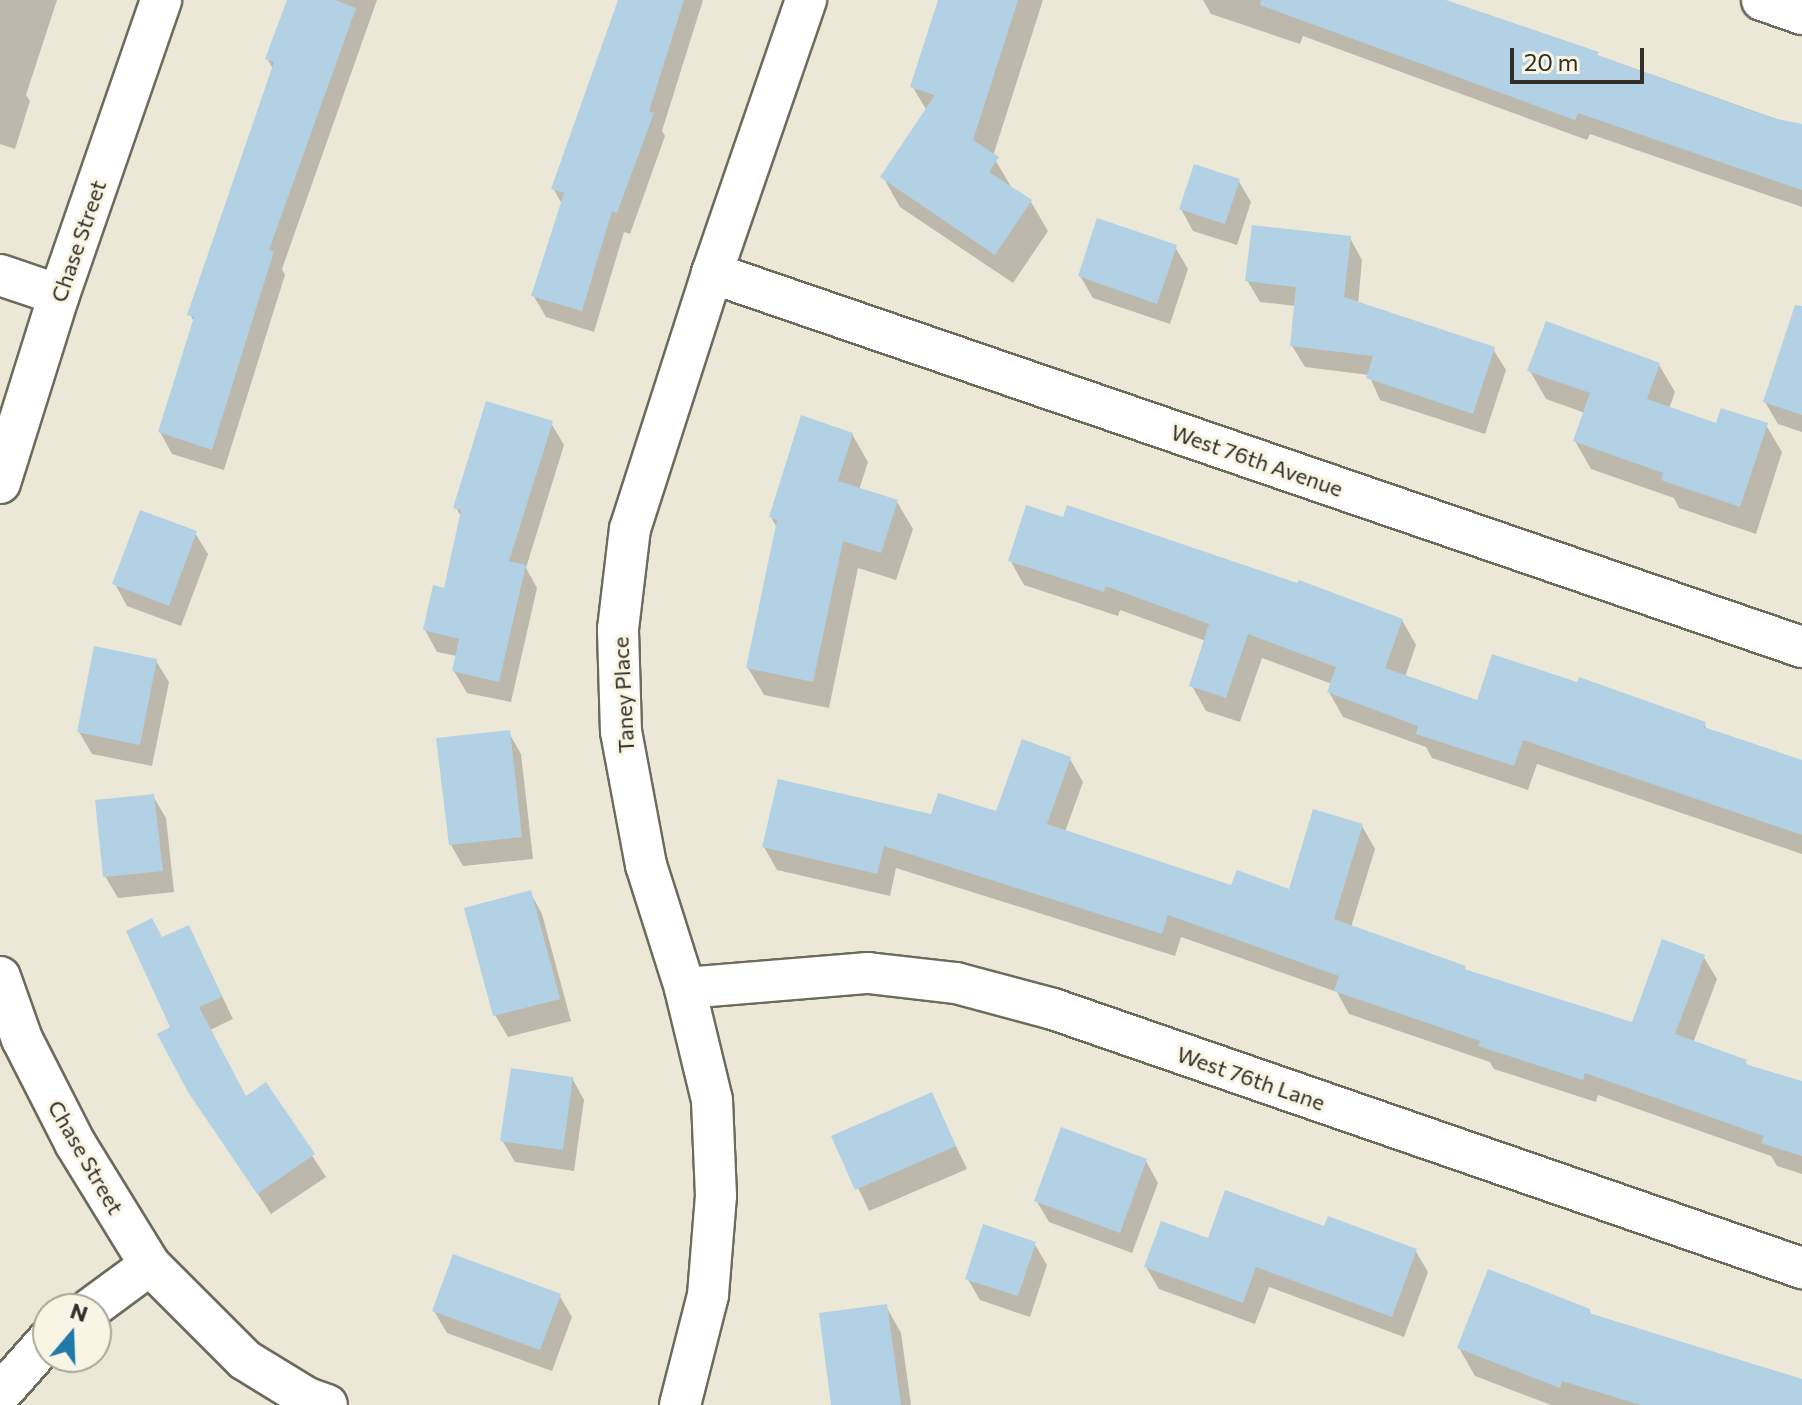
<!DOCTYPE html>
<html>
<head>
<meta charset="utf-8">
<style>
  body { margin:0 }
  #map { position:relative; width:1802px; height:1405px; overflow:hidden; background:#ece8d7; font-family:Commissioner,sans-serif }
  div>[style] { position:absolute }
  .shadow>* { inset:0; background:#0003 }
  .building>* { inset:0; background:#b2d1e5 }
  .roads { filter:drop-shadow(2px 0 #6e6a5c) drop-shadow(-2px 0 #6e6a5c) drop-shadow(0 2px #6e6a5c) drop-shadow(0 -2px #6e6a5c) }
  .minor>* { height:40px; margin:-20px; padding:0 20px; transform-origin:20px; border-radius:20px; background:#fff }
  span { translate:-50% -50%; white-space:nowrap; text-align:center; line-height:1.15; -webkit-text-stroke:6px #f9f5e4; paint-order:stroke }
  .street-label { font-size:22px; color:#302f28 }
  .north { position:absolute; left:32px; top:1293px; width:80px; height:80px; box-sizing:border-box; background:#f9f5e4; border:2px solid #a9a699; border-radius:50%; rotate:19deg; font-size:22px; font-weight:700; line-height:32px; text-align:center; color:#302f28 }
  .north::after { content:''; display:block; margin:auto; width:28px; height:36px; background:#2179a8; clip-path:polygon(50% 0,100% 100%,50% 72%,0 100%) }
  .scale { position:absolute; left:1510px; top:48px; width:134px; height:36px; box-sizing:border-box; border:4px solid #302f28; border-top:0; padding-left:10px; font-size:24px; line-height:28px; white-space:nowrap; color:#302f28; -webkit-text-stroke:6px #f9f5e4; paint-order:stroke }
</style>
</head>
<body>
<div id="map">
  <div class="shadow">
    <i style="clip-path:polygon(0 0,57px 0,26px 95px,30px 101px,15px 149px,0 144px)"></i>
    <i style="clip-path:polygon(289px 0,377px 0,282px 269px,285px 275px,224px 470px,172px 454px,160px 432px,194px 322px,190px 314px,273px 69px,267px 58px)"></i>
    <i style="clip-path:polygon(620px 0,703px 0,662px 131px,665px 136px,630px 234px,624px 232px,594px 332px,546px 317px,533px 295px,562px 204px,553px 188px)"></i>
    <i style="clip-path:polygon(940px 0,1043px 0,993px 156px,1013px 190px,1031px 202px,1048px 231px,1013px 283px,900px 207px,883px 177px,927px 111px,912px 86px)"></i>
    <i style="clip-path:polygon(1203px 0,1443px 0,1802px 128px,1802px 207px,1590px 134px,1587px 140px,1303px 36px,1300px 44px,1211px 14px)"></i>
    <i style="clip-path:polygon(1238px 180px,1251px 202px,1237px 245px,1193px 231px,1181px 209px)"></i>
    <i style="clip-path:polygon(1350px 238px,1362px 260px,1358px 304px,1493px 349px,1506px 370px,1485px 434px,1380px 400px,1369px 375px,1305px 367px,1292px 346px,1296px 306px,1260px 302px,1247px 280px)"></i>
    <i style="clip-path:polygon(1175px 247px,1188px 269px,1170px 324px,1093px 298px,1080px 276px)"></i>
    <i style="clip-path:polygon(1802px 361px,1802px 432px,1778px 424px,1765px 402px)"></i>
    <i style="clip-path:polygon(1659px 365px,1675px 392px,1669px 409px,1718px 426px,1766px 425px,1782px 452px,1756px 534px,1679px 508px,1674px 498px,1591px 469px,1575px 441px,1585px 413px,1546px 399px,1530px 371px)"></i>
    <i style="clip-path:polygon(551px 423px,564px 445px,526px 568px,537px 588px,511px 702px,467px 693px,454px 671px,457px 656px,437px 652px,425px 630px,445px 590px,462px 518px,456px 508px)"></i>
    <i style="clip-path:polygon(852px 434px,868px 462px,859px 490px,897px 502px,913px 529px,896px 580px,858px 568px,829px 708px,764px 695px,748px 668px,777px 528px,771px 517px)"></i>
    <i style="clip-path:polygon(195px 533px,208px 554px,181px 626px,127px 606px,115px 584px)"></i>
    <i style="clip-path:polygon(1010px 560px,1402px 620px,1416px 645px,1405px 677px,1478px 703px,1704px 724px,1708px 731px,1802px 762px,1802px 854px,1537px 764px,1528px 790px,1432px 758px,1426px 747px,1343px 717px,1329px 692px,1332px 684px,1262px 658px,1240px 722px,1206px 711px,1192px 686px,1206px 641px,1120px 610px,1118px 616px,1024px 585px)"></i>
    <i style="clip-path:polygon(156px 661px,169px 682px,152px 766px,92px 754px,79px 732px)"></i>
    <i style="clip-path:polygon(509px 733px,521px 754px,533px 859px,463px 866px,451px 845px)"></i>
    <i style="clip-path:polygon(1070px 759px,1083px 782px,1065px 832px,1233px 888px,1291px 891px,1362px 826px,1375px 849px,1351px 927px,1464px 967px,1467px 972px,1633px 1024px,1703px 956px,1717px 979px,1693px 1043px,1745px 1062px,1749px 1067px,1802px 1083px,1802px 1174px,1777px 1166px,1771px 1156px,1598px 1095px,1596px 1102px,1494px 1069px,1490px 1062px,1349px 1014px,1337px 992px,1181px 937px,1175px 956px,896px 868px,890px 896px,777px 870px,764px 847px,932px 817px,997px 813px)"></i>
    <i style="clip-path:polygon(153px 796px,166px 818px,174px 892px,118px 898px,105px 876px)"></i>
    <i style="clip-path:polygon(530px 892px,542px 914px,571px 1021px,508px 1037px,495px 1015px)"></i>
    <i style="clip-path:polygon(189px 927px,233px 1019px,210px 1030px,246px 1098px,266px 1085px,326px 1177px,271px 1214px,189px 1091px,172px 1027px)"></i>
    <i style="clip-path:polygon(572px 1078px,584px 1100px,574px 1171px,515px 1162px,502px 1140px)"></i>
    <i style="clip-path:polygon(931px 1095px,967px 1169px,869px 1211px,834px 1137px)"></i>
    <i style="clip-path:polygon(1146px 1161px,1158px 1183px,1132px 1253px,1049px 1222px,1036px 1200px)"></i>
    <i style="clip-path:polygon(1325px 1228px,1415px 1250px,1428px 1272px,1404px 1337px,1269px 1287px,1255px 1324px,1159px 1289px,1146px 1267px,1209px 1240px)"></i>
    <i style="clip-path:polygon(1034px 1243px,1047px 1265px,1030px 1317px,980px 1300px,967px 1278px)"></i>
    <i style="clip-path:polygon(559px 1295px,572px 1317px,552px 1371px,447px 1333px,434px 1311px)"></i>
    <i style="clip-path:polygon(886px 1306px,901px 1333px,911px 1405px,833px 1405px)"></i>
    <i style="clip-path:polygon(1589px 1310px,1592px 1316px,1802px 1382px,1802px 1405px,1551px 1405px,1475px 1376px,1459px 1348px)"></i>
  </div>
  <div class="building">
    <i style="clip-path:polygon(287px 0,335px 0,356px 8px,269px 250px,274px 251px,212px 450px,158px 432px,194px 317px,187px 315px,274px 62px,265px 59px)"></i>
    <i style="clip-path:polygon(618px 0,684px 0,649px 111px,654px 113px,617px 213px,612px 211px,582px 311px,531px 296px,564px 193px,551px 189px)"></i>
    <i style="clip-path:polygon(938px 0,1018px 0,973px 140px,999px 157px,989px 172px,1032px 200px,995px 255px,880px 177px,935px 95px,910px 87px)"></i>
    <i style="clip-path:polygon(1261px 0,1446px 0,1599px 52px,1597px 55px,1772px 118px,1802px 124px,1802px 190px,1578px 113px,1575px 120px,1260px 5px)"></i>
    <i style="clip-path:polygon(1194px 164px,1240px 179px,1225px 224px,1179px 209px)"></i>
    <i style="clip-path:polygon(1097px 218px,1177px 245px,1157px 304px,1078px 276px)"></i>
    <i style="clip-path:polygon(1252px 225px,1351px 236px,1344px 297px,1495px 347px,1473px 414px,1366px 378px,1373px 356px,1290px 346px,1296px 287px,1245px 281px)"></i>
    <i style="clip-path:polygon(1795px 305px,1802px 306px,1802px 415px,1763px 402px)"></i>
    <i style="clip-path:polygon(1546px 321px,1660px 363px,1647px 399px,1716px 423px,1721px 408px,1768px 423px,1740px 507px,1661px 480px,1663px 473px,1573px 441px,1590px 393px,1527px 371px)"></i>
    <i style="clip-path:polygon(486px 401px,553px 421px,509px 561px,526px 565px,499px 682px,452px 671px,459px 639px,423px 630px,433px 585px,444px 588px,461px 510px,453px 508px)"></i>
    <i style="clip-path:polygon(801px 415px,853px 433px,838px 481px,898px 500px,881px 553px,843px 541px,813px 682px,746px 668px,777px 520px,769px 517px)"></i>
    <i style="clip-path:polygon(1026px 505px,1063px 517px,1067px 505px,1297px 583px,1299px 580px,1403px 619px,1385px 668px,1477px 700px,1492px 654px,1577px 682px,1579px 677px,1706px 722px,1704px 727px,1802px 760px,1802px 835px,1523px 740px,1514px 766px,1416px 734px,1418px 726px,1327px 692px,1336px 667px,1248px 634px,1226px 698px,1189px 686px,1209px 624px,1106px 586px,1104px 592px,1008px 561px)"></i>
    <i style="clip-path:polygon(140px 510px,197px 531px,169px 606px,112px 584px)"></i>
    <i style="clip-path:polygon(94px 646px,157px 659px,140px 745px,77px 732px)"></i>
    <i style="clip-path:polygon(510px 730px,522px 837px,449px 845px,436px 738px)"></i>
    <i style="clip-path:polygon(1022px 739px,1071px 757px,1047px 824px,1231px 885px,1237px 870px,1289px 889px,1313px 809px,1363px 824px,1334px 919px,1466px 966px,1464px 969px,1632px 1022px,1662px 939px,1705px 955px,1675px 1034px,1747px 1060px,1745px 1064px,1802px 1081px,1802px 1156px,1761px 1143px,1764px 1136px,1585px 1073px,1583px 1080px,1478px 1046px,1480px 1041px,1334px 991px,1339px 976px,1168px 915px,1162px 934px,884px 846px,877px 874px,762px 847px,778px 779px,931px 814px,938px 793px,996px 811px)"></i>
    <i style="clip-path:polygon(154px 794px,163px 871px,103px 877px,95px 800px)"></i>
    <i style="clip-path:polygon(531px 890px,560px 999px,493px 1016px,464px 908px)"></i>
    <i style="clip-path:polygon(152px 918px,162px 937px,189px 925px,222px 997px,199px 1007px,246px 1096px,266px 1082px,315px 1154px,257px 1194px,188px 1092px,157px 1034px,170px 1027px,126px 931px)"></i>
    <i style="clip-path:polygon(511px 1068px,573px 1077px,563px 1150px,500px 1141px)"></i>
    <i style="clip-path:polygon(932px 1092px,956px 1146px,855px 1190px,831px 1136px)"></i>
    <i style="clip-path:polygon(1061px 1127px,1147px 1159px,1120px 1233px,1034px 1201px)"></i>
    <i style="clip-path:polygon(1225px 1190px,1324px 1226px,1328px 1216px,1417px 1249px,1392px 1317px,1256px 1267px,1243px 1303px,1144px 1267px,1161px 1221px,1208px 1238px)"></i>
    <i style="clip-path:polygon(983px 1224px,1036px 1242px,1018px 1296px,965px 1279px)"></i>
    <i style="clip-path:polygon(453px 1254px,561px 1294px,540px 1350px,432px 1311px)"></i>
    <i style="clip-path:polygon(1488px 1269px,1590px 1309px,1589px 1313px,1802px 1379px,1802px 1405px,1641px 1405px,1562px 1381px,1560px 1388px,1457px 1348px)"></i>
    <i style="clip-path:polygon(887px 1304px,901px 1405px,831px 1405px,819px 1313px)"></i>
  </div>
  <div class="roads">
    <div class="minor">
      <i style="left:1762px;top:0;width:42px;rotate:19.3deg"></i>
      <i style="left:712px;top:273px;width:1152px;rotate:18.94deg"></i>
      <i style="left:0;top:275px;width:62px;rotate:18.7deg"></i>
      <i style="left:0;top:483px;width:197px;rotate:-72.6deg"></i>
      <i style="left:59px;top:295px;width:312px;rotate:-70.9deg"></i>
      <i style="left:0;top:977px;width:66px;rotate:70.5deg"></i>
      <i style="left:22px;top:1039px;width:117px;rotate:63deg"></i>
      <i style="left:75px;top:1143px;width:143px;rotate:58.4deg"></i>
      <i style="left:150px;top:1265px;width:74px;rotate:143.7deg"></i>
      <i style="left:685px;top:988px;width:184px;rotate:-4.7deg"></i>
      <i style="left:868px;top:973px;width:89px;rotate:6.5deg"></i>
      <i style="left:956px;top:983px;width:100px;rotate:15deg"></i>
      <i style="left:1053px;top:1009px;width:793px;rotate:19.08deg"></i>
      <i style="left:150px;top:1265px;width:134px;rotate:45deg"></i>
      <i style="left:245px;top:1360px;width:73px;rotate:31.5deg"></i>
      <i style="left:307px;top:1398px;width:21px;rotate:19deg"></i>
      <i style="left:0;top:1394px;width:72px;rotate:-48.4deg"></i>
      <i style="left:680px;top:1405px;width:114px;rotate:-75.7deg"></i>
      <i style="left:708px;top:1295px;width:99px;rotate:-85.4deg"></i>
      <i style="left:716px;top:1196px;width:96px;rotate:-92.4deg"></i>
      <i style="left:712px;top:1100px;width:115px;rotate:-103.6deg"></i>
      <i style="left:685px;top:988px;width:129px;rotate:-107.6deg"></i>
      <i style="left:646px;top:865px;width:135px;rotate:-100.6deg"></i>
      <i style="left:621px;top:732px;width:103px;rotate:-91.7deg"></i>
      <i style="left:618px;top:629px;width:101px;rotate:-83.2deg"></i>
      <i style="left:630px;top:529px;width:269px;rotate:-72.2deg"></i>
      <i style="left:712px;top:273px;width:289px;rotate:-71deg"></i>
    </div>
  </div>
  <div class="street-label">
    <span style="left:78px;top:241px;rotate:-71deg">Chase Street</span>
    <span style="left:1257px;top:460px;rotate:19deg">West 76th Avenue</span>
    <span style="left:623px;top:695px;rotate:-93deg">Taney Place</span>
    <span style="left:1251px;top:1078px;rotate:19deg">West 76th Lane</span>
    <span style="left:86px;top:1157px;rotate:60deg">Chase Street</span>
  </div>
  <div class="north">N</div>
  <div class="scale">20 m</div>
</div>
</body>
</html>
